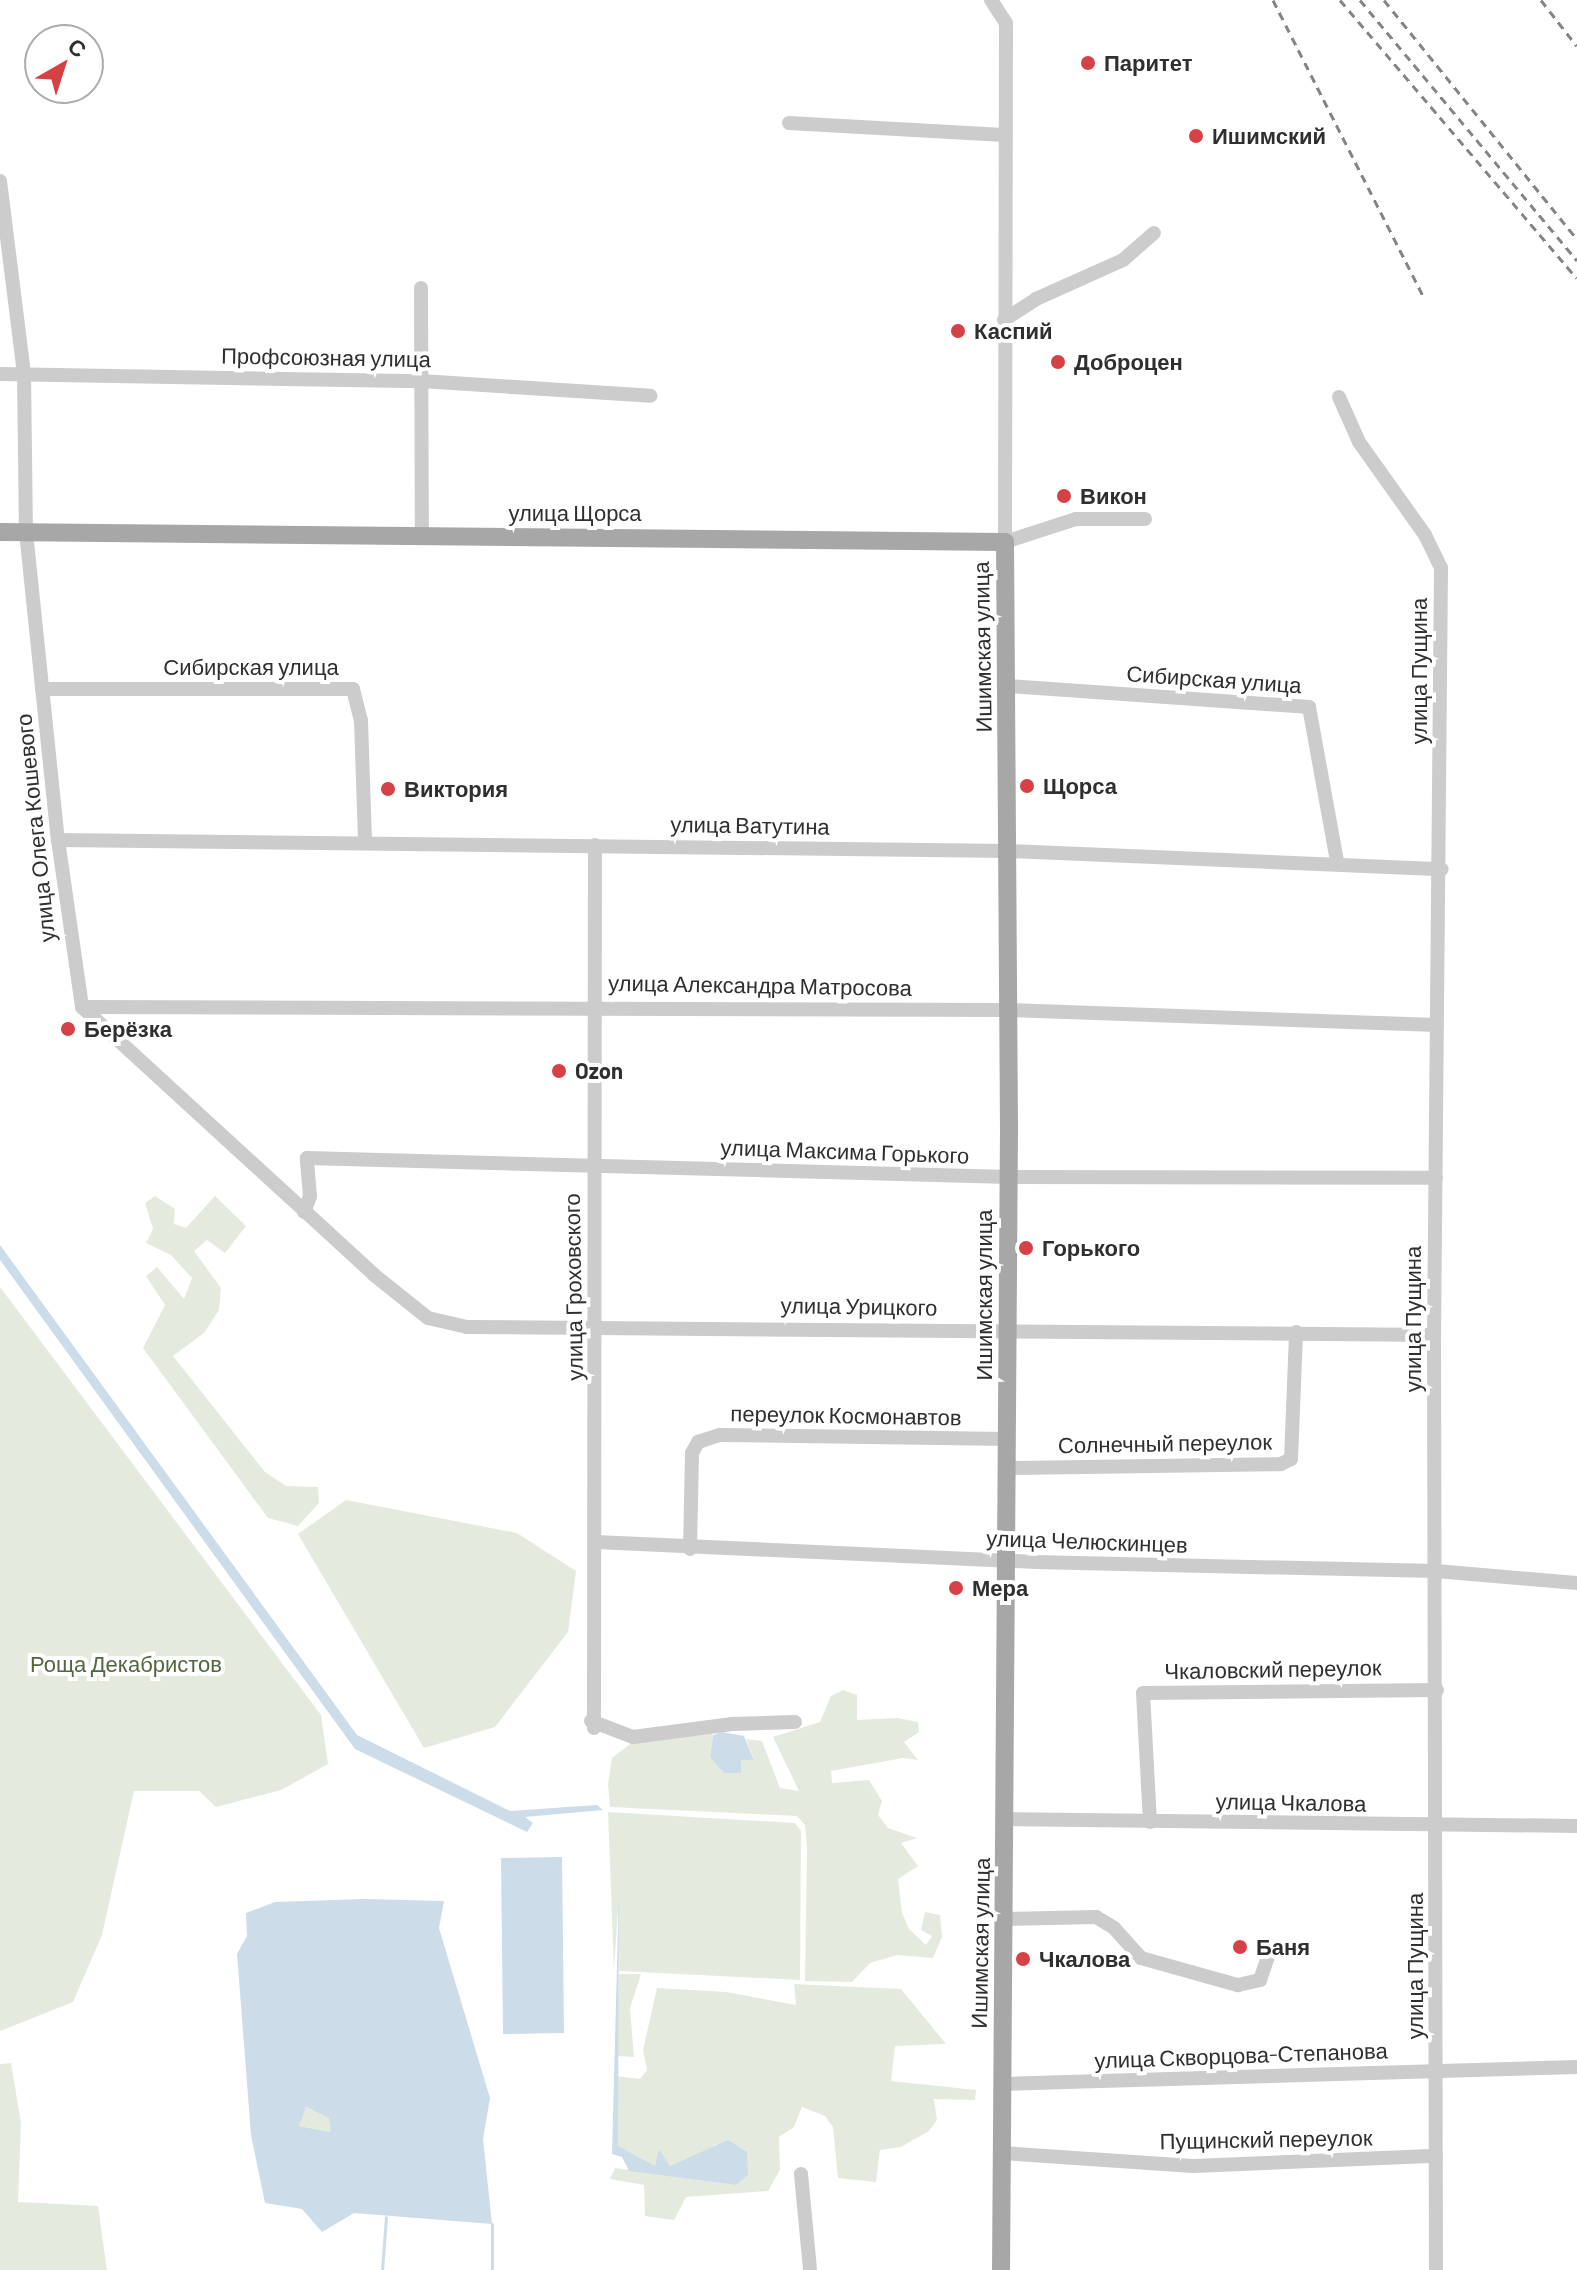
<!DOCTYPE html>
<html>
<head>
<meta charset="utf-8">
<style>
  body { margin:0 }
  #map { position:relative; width:1577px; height:2270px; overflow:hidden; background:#fff; font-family:Barlow,sans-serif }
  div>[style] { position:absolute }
  .green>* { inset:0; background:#e4ebde }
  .water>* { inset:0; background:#ccdce9 }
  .stream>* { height:3px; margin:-1.5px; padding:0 1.5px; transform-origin:1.5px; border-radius:1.5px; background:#ccdce9 }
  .minor>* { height:14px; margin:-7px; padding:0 7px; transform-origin:7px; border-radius:7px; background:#ccc }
  .major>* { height:18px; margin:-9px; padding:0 9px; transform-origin:9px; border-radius:9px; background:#a7a7a7 }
  .rail>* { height:3px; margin-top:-1.5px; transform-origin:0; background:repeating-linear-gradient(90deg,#848484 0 8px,transparent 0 14px) }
  .dots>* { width:22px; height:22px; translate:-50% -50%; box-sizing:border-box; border:4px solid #fff; border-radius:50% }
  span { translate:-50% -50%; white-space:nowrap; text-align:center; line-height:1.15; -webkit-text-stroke:8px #fff; paint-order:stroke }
  .poi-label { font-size:22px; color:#2f2f2f; font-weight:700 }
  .left { translate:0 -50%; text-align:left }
  .street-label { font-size:22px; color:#2f2f2f }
  .park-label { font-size:22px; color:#506740 }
  .north { position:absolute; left:24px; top:24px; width:80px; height:80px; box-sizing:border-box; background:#fff; border:2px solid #acacac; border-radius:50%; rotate:39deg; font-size:22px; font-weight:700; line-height:32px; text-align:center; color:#2f2f2f }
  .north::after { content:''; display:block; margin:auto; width:28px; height:36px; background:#d54144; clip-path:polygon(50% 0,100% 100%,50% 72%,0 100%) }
</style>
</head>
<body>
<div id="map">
  <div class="green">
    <i style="clip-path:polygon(155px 1196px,175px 1209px,174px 1224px,186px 1228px,215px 1196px,246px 1226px,225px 1253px,207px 1240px,194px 1251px,221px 1288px,219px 1310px,204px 1333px,173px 1356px,265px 1472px,286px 1486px,318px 1487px,319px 1503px,298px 1526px,268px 1518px,143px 1348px,165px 1305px,146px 1276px,157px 1267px,184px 1299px,192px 1278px,171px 1255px,146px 1243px,153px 1229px,145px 1203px)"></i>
    <i style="clip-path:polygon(0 1287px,321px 1715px,328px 1764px,281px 1790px,216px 1807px,199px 1791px,134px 1791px,102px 1935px,73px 2002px,0 2031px)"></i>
    <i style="clip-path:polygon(346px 1500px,517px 1533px,576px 1571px,568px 1632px,495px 1727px,424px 1748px,298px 1534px)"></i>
    <i style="clip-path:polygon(843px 1690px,857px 1695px,857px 1720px,897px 1718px,918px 1722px,919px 1732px,904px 1742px,918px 1760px,903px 1758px,831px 1771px,832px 1783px,869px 1780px,882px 1801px,878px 1815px,888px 1828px,917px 1838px,901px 1843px,918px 1866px,898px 1879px,902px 1913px,909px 1929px,926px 1945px,932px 1936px,921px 1930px,925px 1912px,940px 1915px,942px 1937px,933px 1958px,897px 1955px,870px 1963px,852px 1982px,805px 1981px,807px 1848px,805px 1825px,797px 1816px,610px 1807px,608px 1784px,612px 1758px,630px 1744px,707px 1731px,713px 1735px,710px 1757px,740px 1773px,741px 1760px,754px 1759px,746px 1739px,762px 1741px,780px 1788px,799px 1791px,773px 1737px,820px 1722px,831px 1696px)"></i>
    <i style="clip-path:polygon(608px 1812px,795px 1823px,801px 1831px,800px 1980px,619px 1971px,618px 1910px,614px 1970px)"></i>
    <i style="clip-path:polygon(619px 1974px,641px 1974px,630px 2008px,634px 2057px,617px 2056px)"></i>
    <i style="clip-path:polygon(794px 1984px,901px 1989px,946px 2044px,895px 2046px,891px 2081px,976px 2090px,975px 2100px,934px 2099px,937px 2120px,929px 2131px,901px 2147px,880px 2150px,876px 2182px,838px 2178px,833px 2127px,825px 2116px,802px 2107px,794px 2127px,779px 2137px,780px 2170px,768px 2191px,686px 2197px,674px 2220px,645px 2216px,644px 2185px,610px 2179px,615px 2168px,736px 2185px,716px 2144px,707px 2154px,670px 2166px,659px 2150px,656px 2167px,618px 2147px,616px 2076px,640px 2079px,647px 2070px,643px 2050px,657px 1988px,726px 1992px,796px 2005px)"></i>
    <i style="clip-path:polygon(11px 2063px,21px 2123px,18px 2202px,98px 2206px,107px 2270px,0 2270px,0 2064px)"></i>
    <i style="clip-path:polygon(305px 2107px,330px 2118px,332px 2132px,299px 2126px)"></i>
  </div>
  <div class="water">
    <i style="clip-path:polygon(0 1245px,357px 1735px,510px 1811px,597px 1805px,603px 1810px,525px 1817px,533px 1823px,527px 1832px,355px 1749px,0 1260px)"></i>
    <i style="clip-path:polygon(722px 1732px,744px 1736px,754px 1760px,741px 1760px,741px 1773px,724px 1773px,710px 1757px,713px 1735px)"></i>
    <i style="clip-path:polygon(562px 1857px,564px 2033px,503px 2034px,501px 1858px)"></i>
    <i style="clip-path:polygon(619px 1889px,618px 2146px,655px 2166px,659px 2149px,670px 2166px,728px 2140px,747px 2152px,748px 2175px,736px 2185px,629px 2171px,622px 2157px,612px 2154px)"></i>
    <i style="clip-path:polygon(evenodd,363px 1899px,444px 1901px,439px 1928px,490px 2098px,483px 2139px,492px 2224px,354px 2213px,322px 2232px,302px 2209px,265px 2203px,251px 2135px,237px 1954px,247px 1936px,246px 1913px,275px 1902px,363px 1899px,306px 2107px,329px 2118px,331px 2132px,299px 2126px,306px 2107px)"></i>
  </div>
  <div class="stream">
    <i style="left:492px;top:2224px;width:46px;rotate:90deg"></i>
    <i style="left:382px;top:2270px;width:53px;rotate:-85.7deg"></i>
  </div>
  <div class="minor">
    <i style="left:991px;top:0;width:27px;rotate:57deg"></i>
    <i style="left:1006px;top:23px;width:519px;rotate:90.11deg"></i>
    <i style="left:1005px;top:542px;width:75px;rotate:-17.9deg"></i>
    <i style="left:1076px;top:519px;width:69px"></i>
    <i style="left:789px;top:123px;width:215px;rotate:3.2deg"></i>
    <i style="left:0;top:181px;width:193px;rotate:82.9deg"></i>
    <i style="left:24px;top:373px;width:159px;rotate:89.3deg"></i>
    <i style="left:26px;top:532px;width:310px;rotate:84.1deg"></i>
    <i style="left:58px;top:840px;width:169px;rotate:81.8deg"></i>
    <i style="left:82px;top:1007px;width:395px;rotate:42.5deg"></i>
    <i style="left:373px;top:1274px;width:70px;rotate:38.7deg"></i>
    <i style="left:428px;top:1318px;width:39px;rotate:13deg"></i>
    <i style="left:466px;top:1327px;width:968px;rotate:0.47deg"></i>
    <i style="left:421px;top:288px;width:248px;rotate:89.8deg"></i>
    <i style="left:1004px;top:320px;width:38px;rotate:-33deg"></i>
    <i style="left:1036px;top:299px;width:95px;rotate:-24.1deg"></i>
    <i style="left:1123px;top:260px;width:41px;rotate:-41.1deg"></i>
    <i style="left:0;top:374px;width:421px;rotate:1deg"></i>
    <i style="left:421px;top:381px;width:230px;rotate:3.7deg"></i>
    <i style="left:1339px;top:397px;width:49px;rotate:66deg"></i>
    <i style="left:1359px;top:442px;width:114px;rotate:54.6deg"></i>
    <i style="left:1425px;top:535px;width:37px;rotate:64deg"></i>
    <i style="left:1441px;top:568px;width:767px;rotate:90.52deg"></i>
    <i style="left:1434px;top:1335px;width:935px;rotate:89.88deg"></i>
    <i style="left:1008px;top:686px;width:302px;rotate:4deg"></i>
    <i style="left:1309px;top:707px;width:157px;rotate:79.7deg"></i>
    <i style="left:42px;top:689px;width:311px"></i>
    <i style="left:353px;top:689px;width:32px;rotate:76deg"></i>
    <i style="left:361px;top:720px;width:123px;rotate:88.1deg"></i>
    <i style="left:58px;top:840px;width:950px;rotate:0.66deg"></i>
    <i style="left:1008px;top:851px;width:434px;rotate:2.4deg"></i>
    <i style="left:82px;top:1007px;width:926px;rotate:0.19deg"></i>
    <i style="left:1008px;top:1010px;width:429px;rotate:2deg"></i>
    <i style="left:304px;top:1212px;width:17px;rotate:-69deg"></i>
    <i style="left:310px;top:1196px;width:38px;rotate:-95deg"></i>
    <i style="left:307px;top:1158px;width:702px;rotate:1.55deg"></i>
    <i style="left:1009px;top:1177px;width:427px;rotate:0.1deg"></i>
    <i style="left:1008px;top:1468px;width:273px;rotate:-0.8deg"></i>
    <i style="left:1281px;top:1464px;width:11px;rotate:-27deg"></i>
    <i style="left:1291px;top:1459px;width:127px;rotate:-87.7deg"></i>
    <i style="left:596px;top:1542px;width:438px;rotate:2.6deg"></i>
    <i style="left:1034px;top:1562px;width:402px;rotate:1.3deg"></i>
    <i style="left:1436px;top:1571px;width:142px;rotate:4.9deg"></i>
    <i style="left:690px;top:1549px;width:96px;rotate:-88.8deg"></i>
    <i style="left:692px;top:1453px;width:13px;rotate:-61deg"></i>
    <i style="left:698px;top:1442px;width:23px;rotate:-18deg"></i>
    <i style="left:720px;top:1435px;width:288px;rotate:0.8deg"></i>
    <i style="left:591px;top:1721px;width:45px;rotate:20.9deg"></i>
    <i style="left:633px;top:1737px;width:100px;rotate:-7.5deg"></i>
    <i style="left:732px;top:1724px;width:63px;rotate:-1.8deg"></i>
    <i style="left:594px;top:1728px;width:883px;rotate:-89.94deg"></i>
    <i style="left:1004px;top:1819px;width:573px;rotate:0.7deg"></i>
    <i style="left:1150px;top:1822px;width:129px;rotate:-93.1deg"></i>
    <i style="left:1143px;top:1693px;width:294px;rotate:-0.6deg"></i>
    <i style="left:1005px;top:1919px;width:91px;rotate:-1.3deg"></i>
    <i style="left:1096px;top:1917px;width:21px;rotate:31deg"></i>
    <i style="left:1114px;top:1928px;width:40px;rotate:48deg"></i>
    <i style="left:1141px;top:1958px;width:101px;rotate:15.6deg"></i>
    <i style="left:1238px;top:1985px;width:23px;rotate:-13deg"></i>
    <i style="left:1260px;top:1980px;width:24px;rotate:-71deg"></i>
    <i style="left:1002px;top:2084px;width:575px;rotate:-1.69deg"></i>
    <i style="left:1002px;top:2153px;width:191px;rotate:3.9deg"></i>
    <i style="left:1193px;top:2166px;width:243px;rotate:-2.4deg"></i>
    <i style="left:801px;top:2174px;width:96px;rotate:84.6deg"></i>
  </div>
  <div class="major">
    <i style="left:0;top:532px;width:1005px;rotate:0.57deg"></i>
    <i style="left:1005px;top:542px;width:586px;rotate:89.61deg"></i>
    <i style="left:1009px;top:1128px;width:1142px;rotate:90.4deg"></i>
  </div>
  <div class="rail">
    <i style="left:1273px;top:0;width:332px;rotate:63.1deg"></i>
    <i style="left:1340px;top:0;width:365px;rotate:49.6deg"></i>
    <i style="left:1360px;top:0;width:339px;rotate:50.2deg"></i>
    <i style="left:1384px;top:0;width:307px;rotate:51.1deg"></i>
    <i style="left:1541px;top:0;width:58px;rotate:52deg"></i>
  </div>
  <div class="dots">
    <i style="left:1088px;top:63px;background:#d54144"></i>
    <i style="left:1196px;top:136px;background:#d54144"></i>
    <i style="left:958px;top:331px;background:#d54144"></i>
    <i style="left:1058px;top:362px;background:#d54144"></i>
    <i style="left:1064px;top:496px;background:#d54144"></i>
    <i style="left:1027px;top:786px;background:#d54144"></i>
    <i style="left:388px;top:789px;background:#d54144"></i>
    <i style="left:68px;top:1029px;background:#d54144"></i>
    <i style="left:559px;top:1071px;background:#d54144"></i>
    <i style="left:1026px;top:1248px;background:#d54144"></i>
    <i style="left:956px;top:1588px;background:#d54144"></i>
    <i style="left:1240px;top:1947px;background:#d54144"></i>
    <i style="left:1023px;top:1959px;background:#d54144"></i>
  </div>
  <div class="poi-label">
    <span class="left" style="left:1104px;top:63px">Паритет</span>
    <span class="left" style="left:1212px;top:136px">Ишимский</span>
    <span class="left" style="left:974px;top:331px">Каспий</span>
    <span class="left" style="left:1074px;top:362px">Доброцен</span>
    <span class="left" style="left:1080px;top:496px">Викон</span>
    <span class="left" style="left:1043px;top:786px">Щорса</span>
    <span class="left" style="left:404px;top:789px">Виктория</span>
    <span class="left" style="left:84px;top:1029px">Берёзка</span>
    <span class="left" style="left:575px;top:1071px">Ozon</span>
    <span class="left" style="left:1042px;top:1248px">Горького</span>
    <span class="left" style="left:972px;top:1588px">Мера</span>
    <span class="left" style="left:1256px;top:1947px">Баня</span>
    <span class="left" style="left:1039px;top:1959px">Чкалова</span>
  </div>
  <div class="street-label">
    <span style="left:326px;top:357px;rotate:1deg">Профсоюзная улица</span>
    <span style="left:575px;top:513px">улица Щорса</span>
    <span style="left:982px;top:647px;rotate:-91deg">Ишимская улица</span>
    <span style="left:251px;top:667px">Сибирская улица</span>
    <span style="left:1419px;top:671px;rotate:-90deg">улица Пущина</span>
    <span style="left:1214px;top:679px;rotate:4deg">Сибирская улица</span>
    <span style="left:750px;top:825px;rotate:1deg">улица Ватутина</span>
    <span style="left:35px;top:828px;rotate:-96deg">улица Олега Кошевого</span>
    <span style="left:760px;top:985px;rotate:1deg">улица Александра Матросова</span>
    <span style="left:845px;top:1151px;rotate:2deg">улица Максима Горького</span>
    <span style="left:573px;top:1287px;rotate:-91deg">улица Гроховского</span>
    <span style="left:984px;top:1295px;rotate:-90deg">Ишимская улица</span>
    <span style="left:859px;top:1306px;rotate:1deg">улица Урицкого</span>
    <span style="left:1413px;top:1319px;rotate:-90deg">улица Пущина</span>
    <span style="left:846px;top:1415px;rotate:1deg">переулок Космонавтов</span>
    <span style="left:1165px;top:1443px;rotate:-1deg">Солнечный переулок</span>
    <span style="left:1087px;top:1541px;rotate:2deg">улица Челюскинцев</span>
    <span style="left:1273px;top:1669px;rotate:-1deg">Чкаловский переулок</span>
    <span style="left:1291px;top:1802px;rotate:1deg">улица Чкалова</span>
    <span style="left:980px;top:1943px;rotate:-89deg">Ишимская улица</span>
    <span style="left:1415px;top:1966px;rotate:-90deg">улица Пущина</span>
    <span style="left:1241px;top:2055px;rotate:-2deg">улица Скворцова-Степанова</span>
    <span style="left:1266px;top:2139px;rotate:-1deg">Пущинский переулок</span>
  </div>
  <div class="park-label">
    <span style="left:126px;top:1664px">Роща Декабристов</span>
  </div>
  <div class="north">С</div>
</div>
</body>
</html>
